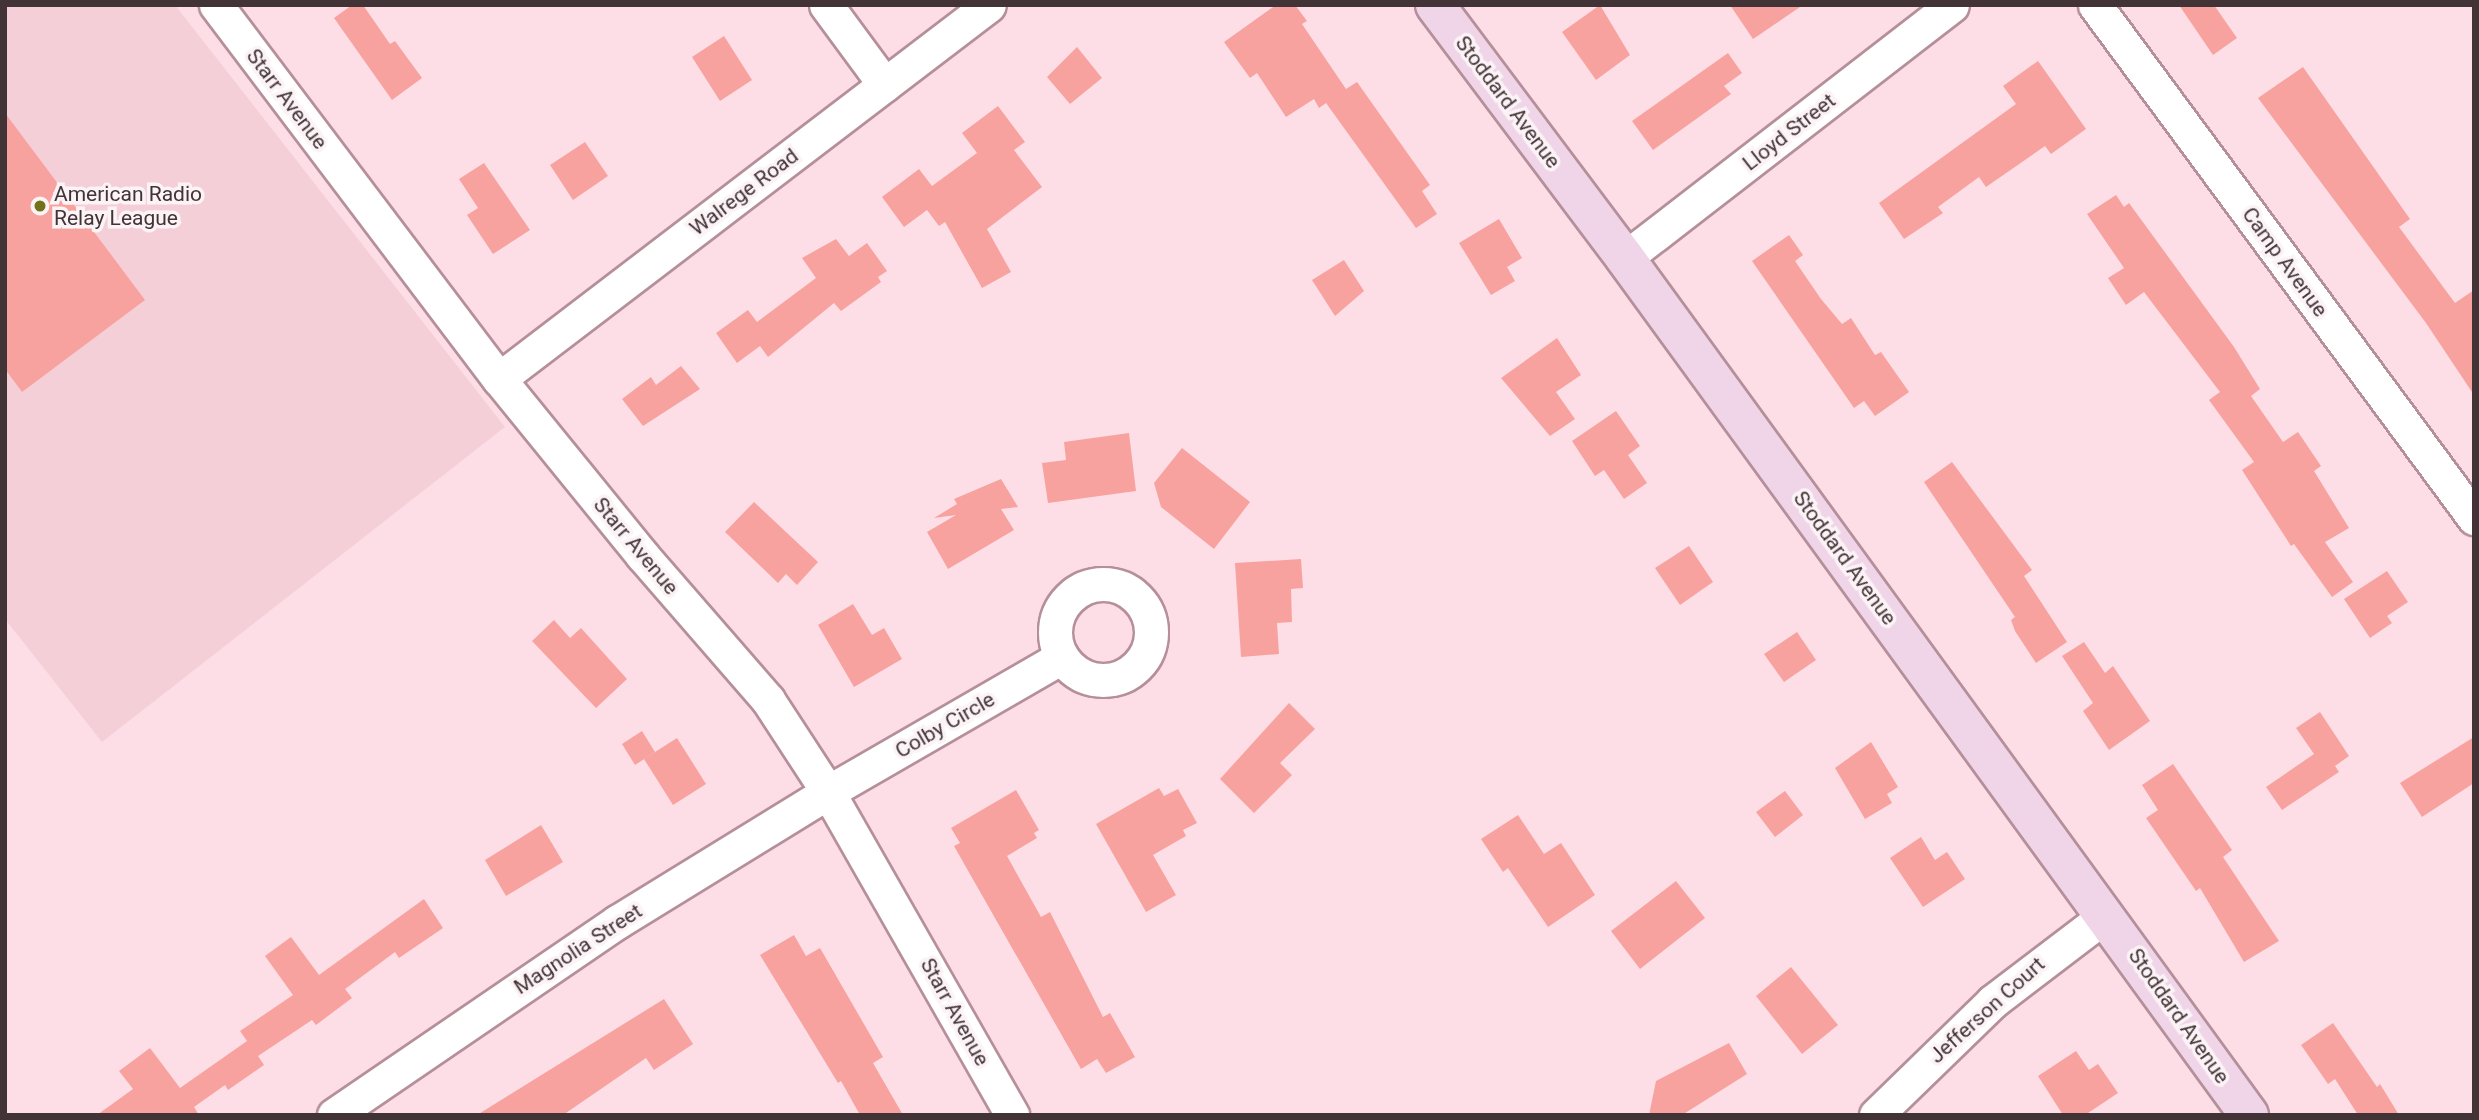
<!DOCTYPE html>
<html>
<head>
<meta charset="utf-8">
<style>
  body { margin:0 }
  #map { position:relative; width:2479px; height:1120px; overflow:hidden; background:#fedee6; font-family:Roboto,sans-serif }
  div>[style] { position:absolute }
  .built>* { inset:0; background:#f5cfd8 }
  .building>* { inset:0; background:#f7a29e }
  .roads { filter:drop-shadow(2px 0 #b58f99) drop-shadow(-2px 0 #b58f99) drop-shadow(0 2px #b58f99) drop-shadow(0 -2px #b58f99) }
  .street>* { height:33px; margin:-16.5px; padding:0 16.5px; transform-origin:16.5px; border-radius:16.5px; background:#fff }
  .street>.ring { margin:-16.5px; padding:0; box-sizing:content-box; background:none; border:33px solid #fff; border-radius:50% }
  .secondary>* { height:38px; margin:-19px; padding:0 19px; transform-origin:19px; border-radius:19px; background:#f0d5e8 }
  .dots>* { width:19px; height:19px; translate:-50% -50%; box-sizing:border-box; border:4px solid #fbf3f5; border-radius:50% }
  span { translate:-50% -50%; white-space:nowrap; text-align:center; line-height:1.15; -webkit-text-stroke:7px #fbf3f5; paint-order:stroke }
  .street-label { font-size:21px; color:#423337 }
  .poi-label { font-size:21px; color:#423337 }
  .left { translate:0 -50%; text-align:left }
  .frame { position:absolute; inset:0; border:7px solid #423337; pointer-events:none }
</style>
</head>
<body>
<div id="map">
  <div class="built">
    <i style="clip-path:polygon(5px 5px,175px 5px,505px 427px,102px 742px,5px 619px)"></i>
  </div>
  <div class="building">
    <i style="clip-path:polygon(352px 5px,363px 5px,390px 44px,395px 41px,422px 78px,392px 100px,334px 18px)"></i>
    <i style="clip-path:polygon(1276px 5px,1295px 5px,1307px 21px,1302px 24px,1346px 89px,1357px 82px,1430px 185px,1422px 191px,1437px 214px,1416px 228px,1326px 103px,1319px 108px,1314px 99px,1286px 117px,1257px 73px,1250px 78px,1224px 42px)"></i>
    <i style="clip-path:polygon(1600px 5px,1630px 55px,1596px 80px,1562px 32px)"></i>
    <i style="clip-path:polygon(1730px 5px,1803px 5px,1753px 39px)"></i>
    <i style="clip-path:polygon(2179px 5px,2214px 5px,2237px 38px,2213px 55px)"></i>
    <i style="clip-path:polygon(724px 36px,752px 80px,720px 101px,692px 57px)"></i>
    <i style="clip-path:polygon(1077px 47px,1102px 78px,1070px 104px,1047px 77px)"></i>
    <i style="clip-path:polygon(1728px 53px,1742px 73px,1724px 86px,1731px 94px,1653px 150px,1632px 121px)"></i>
    <i style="clip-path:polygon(2038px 61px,2086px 129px,2051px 154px,2045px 146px,1986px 187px,1979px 177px,1938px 207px,1943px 213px,1904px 239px,1879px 203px,2016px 104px,2003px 86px)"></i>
    <i style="clip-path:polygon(2303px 67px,2410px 219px,2399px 227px,2455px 303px,2474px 290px,2474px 395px,2426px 323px,2258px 98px)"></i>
    <i style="clip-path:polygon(998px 106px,1025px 142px,1014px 150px,1042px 187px,987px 229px,1011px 272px,982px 288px,945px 222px,939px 226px,927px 210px,904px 227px,882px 197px,919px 169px,932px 186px,977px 153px,962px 133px)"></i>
    <i style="clip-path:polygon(5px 113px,145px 300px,22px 392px,5px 369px)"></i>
    <i style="clip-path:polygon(585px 142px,608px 176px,573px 200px,550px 165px)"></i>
    <i style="clip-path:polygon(484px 163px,530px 230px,493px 254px,467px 215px,478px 208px,459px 179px)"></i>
    <i style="clip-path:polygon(2116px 195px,2124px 207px,2129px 203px,2234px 347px,2260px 389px,2251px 396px,2283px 442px,2298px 432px,2321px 466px,2314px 471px,2349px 528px,2325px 542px,2353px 582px,2332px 597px,2294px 544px,2291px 546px,2242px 470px,2254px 462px,2209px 400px,2220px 392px,2144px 292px,2126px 305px,2108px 278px,2124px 268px,2087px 214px)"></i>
    <i style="clip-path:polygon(1499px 219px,1522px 258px,1507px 267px,1515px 281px,1491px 295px,1459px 243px)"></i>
    <i style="clip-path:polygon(1789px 235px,1803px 255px,1795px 261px,1821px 299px,1842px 324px,1851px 318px,1875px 355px,1881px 352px,1909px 392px,1875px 416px,1864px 401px,1854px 408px,1752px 261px)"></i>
    <i style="clip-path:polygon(836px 239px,849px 256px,867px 243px,887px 271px,878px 277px,881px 282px,841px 311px,834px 303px,768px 357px,760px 346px,737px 363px,716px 333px,748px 310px,757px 322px,816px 278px,802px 258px)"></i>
    <i style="clip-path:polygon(1344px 260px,1364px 291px,1335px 316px,1312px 280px)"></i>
    <i style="clip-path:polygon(1557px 338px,1581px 375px,1556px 392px,1575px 419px,1550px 436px,1501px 378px)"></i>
    <i style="clip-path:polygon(681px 366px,700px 389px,643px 426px,622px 399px,651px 377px,656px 385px)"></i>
    <i style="clip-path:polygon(1616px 411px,1640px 446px,1628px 455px,1647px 483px,1624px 499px,1604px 470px,1595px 476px,1572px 441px)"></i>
    <i style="clip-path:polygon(1129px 433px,1136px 491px,1048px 503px,1042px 463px,1066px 460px,1064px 442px)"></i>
    <i style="clip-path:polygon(1182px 448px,1250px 502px,1214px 549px,1161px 507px,1154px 483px)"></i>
    <i style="clip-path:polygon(1952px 462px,2032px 570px,2024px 576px,2067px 642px,2036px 663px,2015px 631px,2011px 620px,2015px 617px,1924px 482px)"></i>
    <i style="clip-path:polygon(1001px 479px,1018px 507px,1001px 509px,1014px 530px,948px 569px,927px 532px,956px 515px,934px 518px,957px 504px,954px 499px)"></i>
    <i style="clip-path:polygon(754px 502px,818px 562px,797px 585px,786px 574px,778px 583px,725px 532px)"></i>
    <i style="clip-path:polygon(1689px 546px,1713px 582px,1680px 605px,1655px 568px)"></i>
    <i style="clip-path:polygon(1301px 559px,1303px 588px,1291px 589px,1292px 622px,1277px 623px,1279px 654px,1241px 657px,1235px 563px)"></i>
    <i style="clip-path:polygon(2387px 571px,2408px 602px,2387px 616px,2392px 623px,2370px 638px,2344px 599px)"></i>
    <i style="clip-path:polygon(853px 604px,872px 635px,884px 628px,902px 659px,854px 687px,818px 625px)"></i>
    <i style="clip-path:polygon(554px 620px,570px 638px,581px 628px,627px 679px,596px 708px,532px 641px)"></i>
    <i style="clip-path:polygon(1797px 632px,1816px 660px,1784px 682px,1764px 654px)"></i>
    <i style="clip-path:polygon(2084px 642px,2105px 673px,2113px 666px,2150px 721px,2109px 750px,2083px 711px,2093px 703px,2062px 656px)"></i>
    <i style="clip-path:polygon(1289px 703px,1315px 729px,1280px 763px,1292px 775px,1254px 813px,1220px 779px)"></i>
    <i style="clip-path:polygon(2320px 712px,2349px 756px,2335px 766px,2339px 772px,2282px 810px,2266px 787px,2314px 754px,2296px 728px)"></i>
    <i style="clip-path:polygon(642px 731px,655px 752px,635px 765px,622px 744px)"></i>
    <i style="clip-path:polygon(2474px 737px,2474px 783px,2422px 817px,2400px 783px)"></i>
    <i style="clip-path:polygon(677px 738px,706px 784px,673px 805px,644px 759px)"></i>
    <i style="clip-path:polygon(1871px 742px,1898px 787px,1887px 794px,1892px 803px,1865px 819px,1835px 768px)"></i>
    <i style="clip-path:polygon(2173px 764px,2232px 850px,2223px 857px,2279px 941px,2244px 962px,2200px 888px,2196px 891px,2146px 818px,2158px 810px,2142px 785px)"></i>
    <i style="clip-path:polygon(1159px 788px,1164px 796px,1178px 789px,1197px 823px,1183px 830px,1186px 836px,1153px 855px,1176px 895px,1146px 912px,1096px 824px)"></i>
    <i style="clip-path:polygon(1016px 790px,1039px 830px,1034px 833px,1037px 838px,1007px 856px,1041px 917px,1050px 912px,1103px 1017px,1110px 1013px,1135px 1057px,1106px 1073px,1097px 1059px,1081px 1069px,954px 846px,960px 843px,951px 828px)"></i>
    <i style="clip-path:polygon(1785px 791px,1803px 815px,1775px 837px,1756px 812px)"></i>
    <i style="clip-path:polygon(1518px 815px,1544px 854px,1561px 843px,1595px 895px,1548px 927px,1508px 868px,1503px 872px,1481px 839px)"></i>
    <i style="clip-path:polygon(541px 825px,563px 862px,506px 896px,485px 860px)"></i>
    <i style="clip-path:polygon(1921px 837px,1935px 860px,1947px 852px,1965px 879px,1923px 907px,1890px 858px)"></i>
    <i style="clip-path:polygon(1676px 881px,1705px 918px,1640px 969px,1611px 931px)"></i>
    <i style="clip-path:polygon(424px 899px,443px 928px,399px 958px,395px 952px,345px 989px,352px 998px,316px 1025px,312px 1020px,258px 1056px,264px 1065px,228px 1090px,225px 1085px,194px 1107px,199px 1115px,97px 1115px,133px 1089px,119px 1071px,150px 1048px,180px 1088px,247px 1041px,240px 1031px,293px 995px,265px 956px,291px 937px,319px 975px)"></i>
    <i style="clip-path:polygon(794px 935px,806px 956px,820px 948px,883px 1057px,873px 1063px,903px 1115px,860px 1115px,841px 1081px,838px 1083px,760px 955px)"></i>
    <i style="clip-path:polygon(1791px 967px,1838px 1025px,1802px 1054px,1756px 996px)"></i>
    <i style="clip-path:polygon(664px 999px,693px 1044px,654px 1070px,646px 1058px,563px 1115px,477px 1115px)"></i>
    <i style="clip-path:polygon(2333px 1023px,2377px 1087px,2380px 1084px,2399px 1115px,2358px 1115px,2335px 1079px,2328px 1084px,2301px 1045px)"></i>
    <i style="clip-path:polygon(1729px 1043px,1747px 1074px,1682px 1115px,1649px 1115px,1656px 1081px)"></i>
    <i style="clip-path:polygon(2076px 1051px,2089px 1070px,2098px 1064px,2118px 1093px,2085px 1115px,2063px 1115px,2038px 1076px)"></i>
  </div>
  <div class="roads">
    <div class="street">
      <i style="left:216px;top:5px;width:469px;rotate:52.9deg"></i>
      <i style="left:499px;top:379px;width:227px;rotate:50.9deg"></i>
      <i style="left:642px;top:555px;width:192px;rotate:49deg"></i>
      <i style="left:768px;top:700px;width:110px;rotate:56.9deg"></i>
      <i style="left:828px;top:792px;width:372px;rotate:60.3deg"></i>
      <i style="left:826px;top:5px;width:99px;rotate:53.6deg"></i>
      <i style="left:2095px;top:5px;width:638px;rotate:53.54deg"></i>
      <i style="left:1625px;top:258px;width:413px;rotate:-37.7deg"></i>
      <i style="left:499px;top:379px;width:616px;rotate:-37.35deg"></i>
      <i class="ring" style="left:1055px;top:584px;width:63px;height:63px"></i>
      <i style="left:334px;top:1115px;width:343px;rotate:-34.3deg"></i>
      <i style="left:617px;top:922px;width:248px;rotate:-31.6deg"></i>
      <i style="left:828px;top:792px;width:270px;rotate:-30deg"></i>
      <i style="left:1876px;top:1115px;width:162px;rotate:-44.2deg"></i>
      <i style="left:1992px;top:1002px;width:143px;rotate:-37.3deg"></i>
    </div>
    <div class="secondary">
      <i style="left:1435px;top:5px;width:316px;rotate:53.1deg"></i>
      <i style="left:1625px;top:258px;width:1060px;rotate:53.94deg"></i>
    </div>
  </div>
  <div class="dots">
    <i style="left:40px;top:206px;background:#70731a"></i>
  </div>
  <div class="street-label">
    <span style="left:287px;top:99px;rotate:53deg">Starr Avenue</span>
    <span style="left:1508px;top:102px;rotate:53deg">Stoddard Avenue</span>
    <span style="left:1789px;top:132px;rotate:-38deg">Lloyd Street</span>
    <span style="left:744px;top:192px;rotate:-37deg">Walrege Road</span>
    <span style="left:2285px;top:262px;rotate:54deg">Camp Avenue</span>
    <span style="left:636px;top:546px;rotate:50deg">Starr Avenue</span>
    <span style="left:1845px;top:558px;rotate:54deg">Stoddard Avenue</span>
    <span style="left:945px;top:725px;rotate:-30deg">Colby Circle</span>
    <span style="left:578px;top:949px;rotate:-33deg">Magnolia Street</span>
    <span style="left:1987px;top:1010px;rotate:-42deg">Jefferson Court</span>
    <span style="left:955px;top:1012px;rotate:61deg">Starr Avenue</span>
    <span style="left:2179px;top:1016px;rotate:55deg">Stoddard Avenue</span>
  </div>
  <div class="poi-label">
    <span class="left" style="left:54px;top:206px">American Radio<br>Relay League</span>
  </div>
  <div class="frame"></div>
</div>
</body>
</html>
